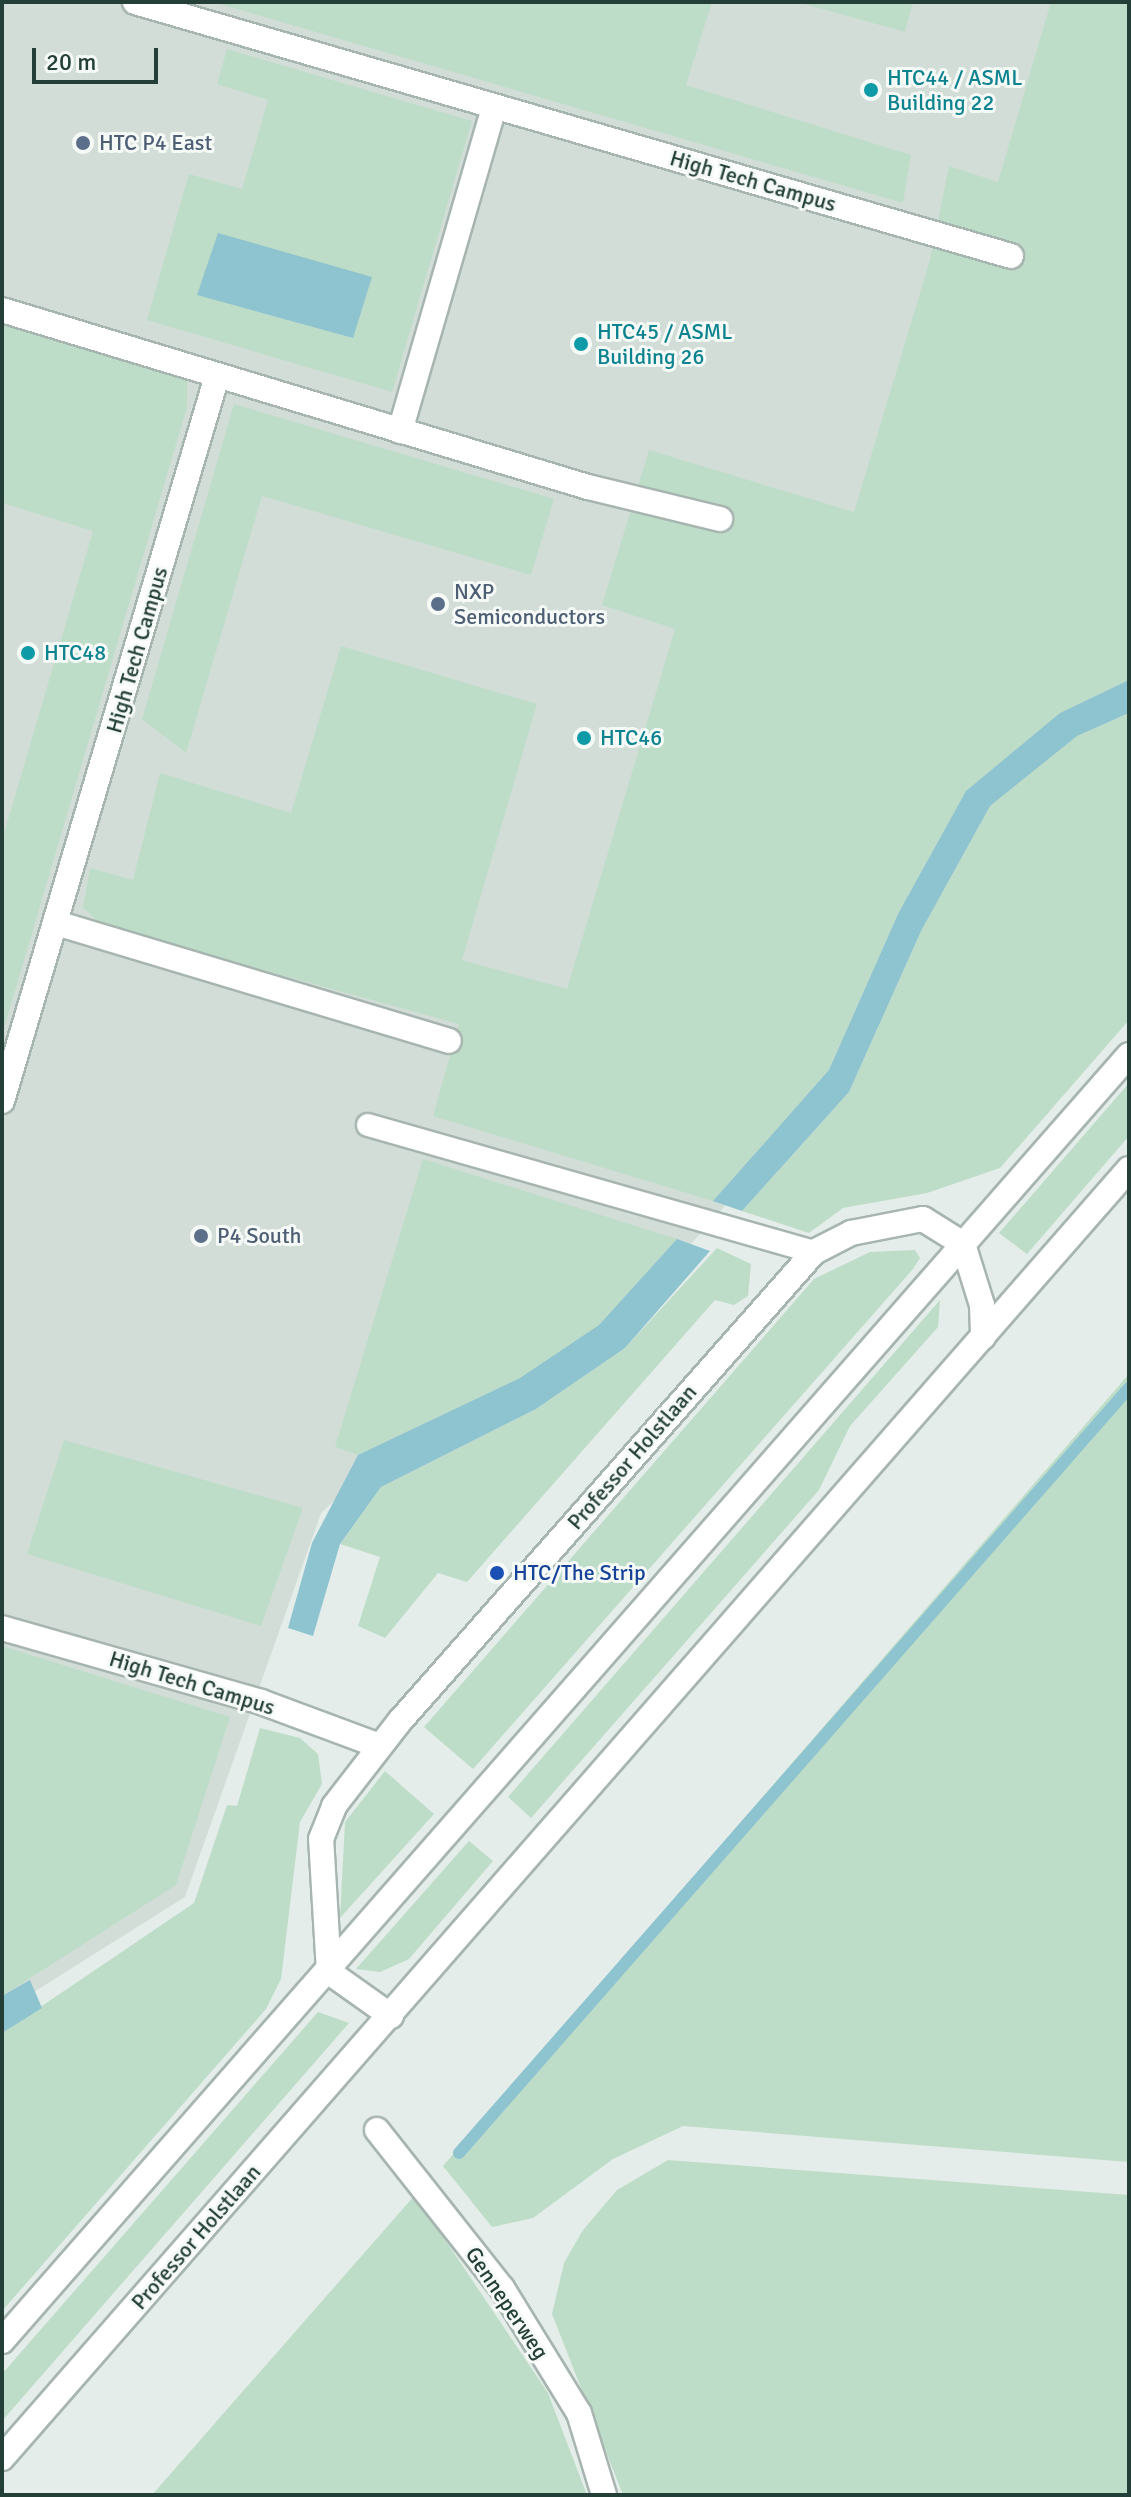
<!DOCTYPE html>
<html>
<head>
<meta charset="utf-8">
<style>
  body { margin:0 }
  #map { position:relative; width:1131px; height:2497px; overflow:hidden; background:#e4ede9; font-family:Signika,sans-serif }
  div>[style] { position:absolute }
  .built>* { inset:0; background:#d2ddd8 }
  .green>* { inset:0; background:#beddc8 }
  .water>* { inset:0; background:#8ec3d0 }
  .stream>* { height:12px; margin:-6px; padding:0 6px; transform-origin:6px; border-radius:6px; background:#8ec3d0 }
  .roads { filter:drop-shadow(2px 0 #a7b5b0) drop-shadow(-2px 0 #a7b5b0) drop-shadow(0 2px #a7b5b0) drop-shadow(0 -2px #a7b5b0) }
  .service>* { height:22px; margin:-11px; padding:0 11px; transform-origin:11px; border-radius:11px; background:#fff }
  .minor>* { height:24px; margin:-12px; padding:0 12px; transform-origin:12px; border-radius:12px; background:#fff }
  .secondary>* { height:24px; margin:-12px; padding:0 12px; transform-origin:12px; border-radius:12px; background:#fff }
  .dots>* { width:22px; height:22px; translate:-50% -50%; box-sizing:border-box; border:4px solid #f5faf7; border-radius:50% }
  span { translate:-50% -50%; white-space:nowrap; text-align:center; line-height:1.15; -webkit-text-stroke:6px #f5faf7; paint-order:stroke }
  .culture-label { font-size:22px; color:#0d838f }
  .left { translate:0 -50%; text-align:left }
  .service-label { font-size:22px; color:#4e5e75 }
  .street-label { font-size:22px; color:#243e38 }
  .transit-label { font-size:22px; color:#164399 }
  .frame { position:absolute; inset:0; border:4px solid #243e38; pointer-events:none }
  .scale { position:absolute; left:32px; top:48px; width:126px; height:36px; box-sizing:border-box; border:4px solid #243e38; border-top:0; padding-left:10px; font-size:24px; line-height:28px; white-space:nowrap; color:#243e38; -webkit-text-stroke:6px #f5faf7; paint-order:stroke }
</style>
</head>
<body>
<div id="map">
  <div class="built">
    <i style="clip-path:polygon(2px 2px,1129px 2px,1129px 691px,837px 1081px,611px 1333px,371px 1466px,321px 1513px,185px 1897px,2px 2012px)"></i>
  </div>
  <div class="green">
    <i style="clip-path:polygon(213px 2px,712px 2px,686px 85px,911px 155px,903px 203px)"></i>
    <i style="clip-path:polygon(797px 2px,913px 2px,905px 32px)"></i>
    <i style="clip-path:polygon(1051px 2px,1129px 2px,1129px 680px,1060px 713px,966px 791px,898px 914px,829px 1070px,713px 1201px,433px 1116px,459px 1024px,104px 926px,83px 908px,90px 868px,133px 880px,160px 773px,291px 813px,341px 646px,537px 704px,462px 960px,567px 989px,675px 629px,602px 605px,649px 450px,854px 512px,930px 260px,949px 166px,998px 182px)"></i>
    <i style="clip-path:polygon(227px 49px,472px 121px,392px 392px,147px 320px,189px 174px,242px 189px,268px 100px,217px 84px)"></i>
    <i style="clip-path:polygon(2px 324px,187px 378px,187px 407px,2px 1035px,2px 840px,93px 531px,2px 503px)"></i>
    <i style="clip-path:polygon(234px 404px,554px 499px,531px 575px,262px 496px,186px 753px,142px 719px)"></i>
    <i style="clip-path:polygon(1129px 713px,1129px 1020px,1000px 1168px,927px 1193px,843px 1208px,809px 1233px,742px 1211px,849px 1092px,921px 931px,990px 806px,1077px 736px)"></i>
    <i style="clip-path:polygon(1129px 1083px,1129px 1136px,1027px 1254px,999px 1233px)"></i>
    <i style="clip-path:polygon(423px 1159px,677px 1239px,599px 1325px,520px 1378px,358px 1455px,335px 1447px)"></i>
    <i style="clip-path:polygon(717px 1248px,751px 1264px,748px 1296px,734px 1305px,715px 1300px,467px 1582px,438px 1573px,385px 1638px,358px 1626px,380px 1557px,340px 1544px,381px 1487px,536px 1409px,625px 1348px)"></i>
    <i style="clip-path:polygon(915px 1250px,920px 1258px,913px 1269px,473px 1769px,424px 1727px,814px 1279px,870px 1252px)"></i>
    <i style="clip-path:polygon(940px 1300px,938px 1327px,850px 1426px,819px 1490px,531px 1818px,508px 1797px)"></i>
    <i style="clip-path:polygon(1129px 1374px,1129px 2162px,683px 2126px,613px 2159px,533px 2218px,492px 2227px,443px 2166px)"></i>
    <i style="clip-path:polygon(64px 1440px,303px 1508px,261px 1626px,27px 1554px)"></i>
    <i style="clip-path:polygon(2px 1646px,230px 1717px,176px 1885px,2px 1996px)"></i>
    <i style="clip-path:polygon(260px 1728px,300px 1738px,318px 1754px,322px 1784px,300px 1822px,281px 1979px,266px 2009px,2px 2311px,2px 2033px,194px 1903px,227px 1805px,237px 1806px)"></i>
    <i style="clip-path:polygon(385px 1771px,434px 1814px,340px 1918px,345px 1822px)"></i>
    <i style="clip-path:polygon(469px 1841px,493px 1861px,409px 1959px,380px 1972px,356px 1969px)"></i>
    <i style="clip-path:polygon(318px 2012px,349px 2023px,2px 2421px,2px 2374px)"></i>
    <i style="clip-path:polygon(668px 2160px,1129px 2195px,1129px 2495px,623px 2495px,552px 2314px,564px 2263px,583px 2230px,617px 2190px)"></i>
    <i style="clip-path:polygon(415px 2195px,548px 2393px,587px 2495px,152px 2495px)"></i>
  </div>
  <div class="water">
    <i style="clip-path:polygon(218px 233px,372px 277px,353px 338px,197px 295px)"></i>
    <i style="clip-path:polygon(1129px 680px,1129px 713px,1077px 736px,990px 806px,921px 931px,849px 1092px,742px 1211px,713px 1201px,829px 1070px,898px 914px,966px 791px,1060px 713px)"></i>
    <i style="clip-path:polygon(677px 1239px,710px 1251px,625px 1348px,536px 1409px,381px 1487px,340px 1544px,313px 1636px,288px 1628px,312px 1543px,358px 1455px,520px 1378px,599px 1325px)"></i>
    <i style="clip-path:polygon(30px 1980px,42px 2008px,2px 2033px,2px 1996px)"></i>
  </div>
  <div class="stream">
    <i style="left:459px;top:2153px;width:1017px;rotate:-48.79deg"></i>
  </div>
  <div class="roads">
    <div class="service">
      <i style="left:368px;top:1125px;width:464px;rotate:15.9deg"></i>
    </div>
    <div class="minor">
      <i style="left:135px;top:2px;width:912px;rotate:16.17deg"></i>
      <i style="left:2px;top:310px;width:612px;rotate:16.81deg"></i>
      <i style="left:588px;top:487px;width:136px;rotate:13.6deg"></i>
      <i style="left:400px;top:431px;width:336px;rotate:-73.8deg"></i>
      <i style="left:56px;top:923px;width:410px;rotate:16.7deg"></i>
      <i style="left:2px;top:1101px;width:756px;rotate:-73.48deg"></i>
      <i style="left:2px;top:1628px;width:269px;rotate:15.9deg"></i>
      <i style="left:261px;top:1702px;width:126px;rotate:20.4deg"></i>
      <i style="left:391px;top:2016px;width:76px;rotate:-144.6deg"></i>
      <i style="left:329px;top:1972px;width:133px;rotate:-93.4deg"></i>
      <i style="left:321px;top:1839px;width:35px;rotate:-68deg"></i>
      <i style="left:334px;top:1806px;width:108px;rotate:-52.2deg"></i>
      <i style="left:400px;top:1721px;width:626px;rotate:-48.56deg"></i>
      <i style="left:814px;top:1252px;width:42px;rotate:-27.2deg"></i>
      <i style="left:851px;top:1233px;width:73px;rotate:-11deg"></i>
      <i style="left:923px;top:1219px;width:47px;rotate:32deg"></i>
      <i style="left:963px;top:1244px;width:64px;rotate:72.7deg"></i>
      <i style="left:982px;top:1305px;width:32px;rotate:88deg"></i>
      <i style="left:377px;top:2130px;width:201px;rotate:51.7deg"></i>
      <i style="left:502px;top:2288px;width:147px;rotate:58.4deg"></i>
      <i style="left:579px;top:2413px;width:86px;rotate:73deg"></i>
    </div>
    <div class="secondary">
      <i style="left:2px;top:2341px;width:1710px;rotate:-48.77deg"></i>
      <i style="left:2px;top:2458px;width:1712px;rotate:-48.84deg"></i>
    </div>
  </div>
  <div class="dots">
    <i style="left:871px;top:90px;background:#0f9aa8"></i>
    <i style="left:83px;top:143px;background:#5c6f8a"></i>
    <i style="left:581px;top:344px;background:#0f9aa8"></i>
    <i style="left:438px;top:604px;background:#5c6f8a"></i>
    <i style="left:28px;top:653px;background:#0f9aa8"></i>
    <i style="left:584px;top:738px;background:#0f9aa8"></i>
    <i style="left:201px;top:1236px;background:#5c6f8a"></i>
    <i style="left:497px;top:1573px;background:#1a4fb4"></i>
  </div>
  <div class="culture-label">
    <span class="left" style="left:887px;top:90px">HTC44 / ASML<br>Building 22</span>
    <span class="left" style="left:597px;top:344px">HTC45 / ASML<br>Building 26</span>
    <span class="left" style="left:44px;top:653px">HTC48</span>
    <span class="left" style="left:600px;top:738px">HTC46</span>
  </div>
  <div class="service-label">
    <span class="left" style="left:99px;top:143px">HTC P4 East</span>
    <span class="left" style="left:454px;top:604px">NXP<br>Semiconductors</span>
    <span class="left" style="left:217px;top:1236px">P4 South</span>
  </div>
  <div class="street-label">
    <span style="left:753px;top:181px;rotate:16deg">High Tech Campus</span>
    <span style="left:137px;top:650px;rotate:-74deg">High Tech Campus</span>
    <span style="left:632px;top:1457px;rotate:-49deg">Professor Holstlaan</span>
    <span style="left:192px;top:1683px;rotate:17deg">High Tech Campus</span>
    <span style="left:196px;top:2237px;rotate:-49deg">Professor Holstlaan</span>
    <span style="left:507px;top:2303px;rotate:56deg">Genneperweg</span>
  </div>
  <div class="transit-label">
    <span class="left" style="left:513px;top:1573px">HTC/The Strip</span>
  </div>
  <div class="frame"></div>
  <div class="scale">20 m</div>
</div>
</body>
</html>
